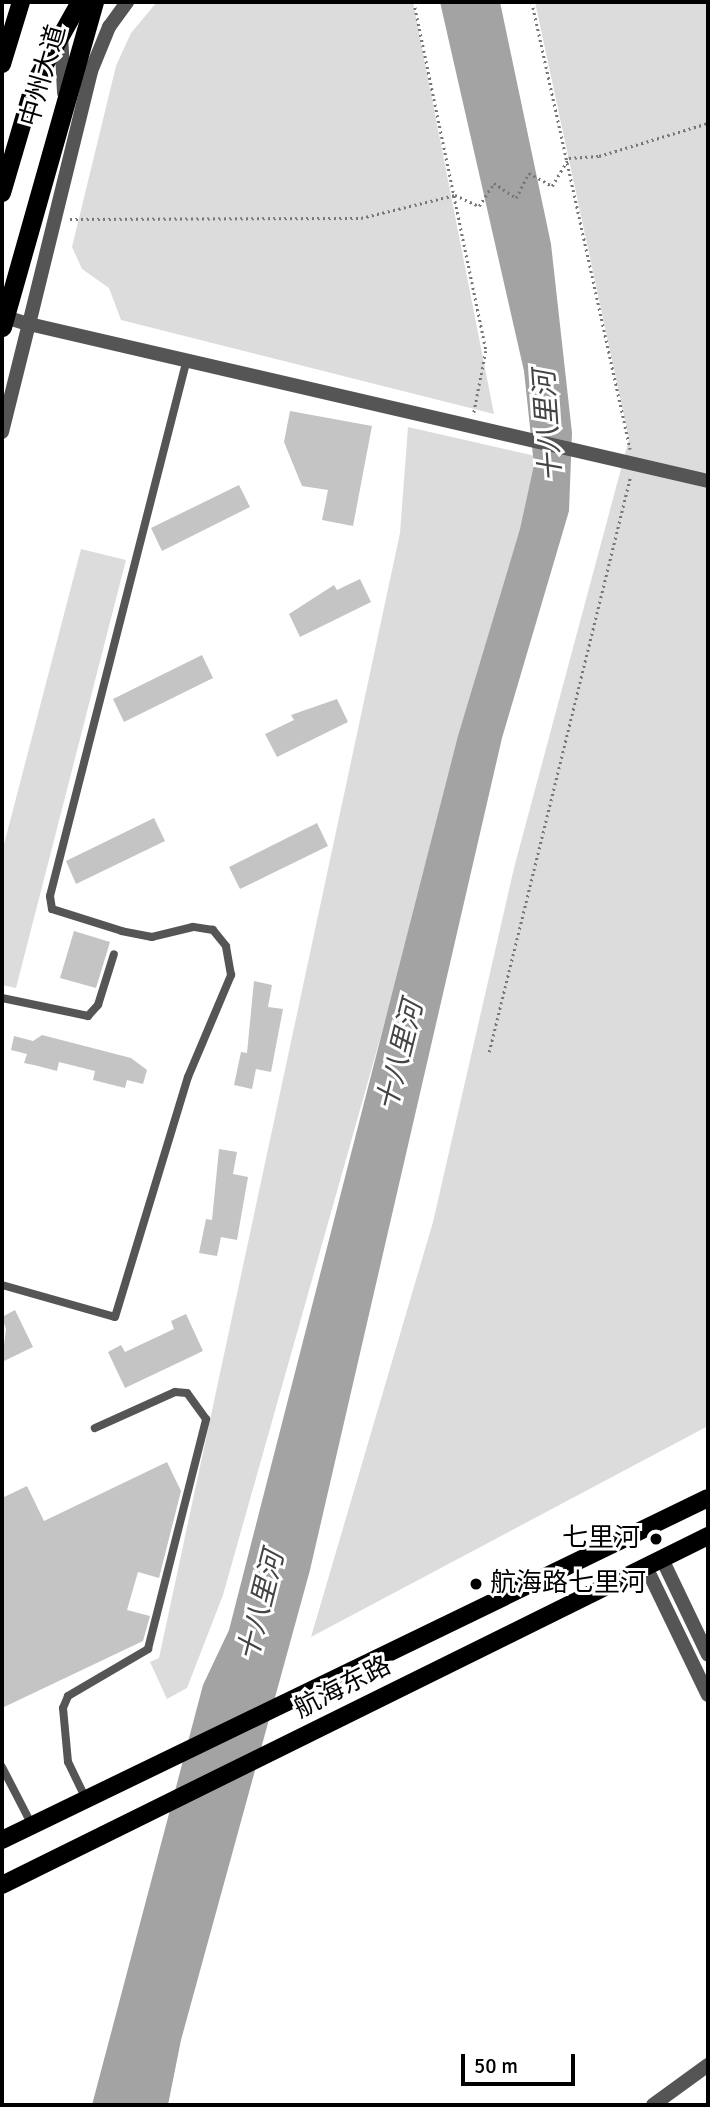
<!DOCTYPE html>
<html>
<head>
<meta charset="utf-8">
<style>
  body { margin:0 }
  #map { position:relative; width:710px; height:2107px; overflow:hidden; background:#fff; font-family:Signika,"Noto Sans SC",sans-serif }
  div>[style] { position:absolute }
  .green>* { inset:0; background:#dcdcdc }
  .water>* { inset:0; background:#a3a3a3 }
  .building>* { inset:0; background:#c4c4c4 }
  .path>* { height:2.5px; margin-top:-1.25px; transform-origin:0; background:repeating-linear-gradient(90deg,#777 0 2px,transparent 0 5.5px) }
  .service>* { height:8px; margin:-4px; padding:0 4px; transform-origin:4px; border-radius:4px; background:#555 }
  .minor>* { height:14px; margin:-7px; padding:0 7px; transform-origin:7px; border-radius:7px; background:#555 }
  .tertiary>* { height:14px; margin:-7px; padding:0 7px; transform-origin:7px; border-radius:7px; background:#555 }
  .primary>* { height:18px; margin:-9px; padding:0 9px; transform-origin:9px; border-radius:9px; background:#000 }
  .trunk>* { height:19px; margin:-9.5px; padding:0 9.5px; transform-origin:9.5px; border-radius:9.5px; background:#000 }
  .dots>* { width:19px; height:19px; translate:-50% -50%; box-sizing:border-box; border:4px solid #fff; border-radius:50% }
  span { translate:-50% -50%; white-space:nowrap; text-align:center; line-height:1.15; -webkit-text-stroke:6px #fff; paint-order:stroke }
  .street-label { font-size:26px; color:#000 }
  .poi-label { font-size:26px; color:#000 }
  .right { translate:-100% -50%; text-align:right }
  .left { translate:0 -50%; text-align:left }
  .water-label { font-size:28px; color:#444; font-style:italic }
  .frame { position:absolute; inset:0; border:4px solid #000; pointer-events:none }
  .scale { position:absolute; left:461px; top:2054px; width:114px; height:32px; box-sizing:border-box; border:4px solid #000; border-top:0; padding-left:9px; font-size:21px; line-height:24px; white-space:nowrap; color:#000; -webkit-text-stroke:5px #fff; paint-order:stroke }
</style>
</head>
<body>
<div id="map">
  <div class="green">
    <i style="clip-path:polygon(157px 2px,413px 2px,494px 414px,121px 320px,109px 288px,82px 269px,72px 247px,116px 66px,131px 33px)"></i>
    <i style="clip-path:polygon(535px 2px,708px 2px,708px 1426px,311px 1637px,433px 1222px,514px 868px,629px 439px)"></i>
    <i style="clip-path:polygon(408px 427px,544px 458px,223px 1595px,187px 1688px,167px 1699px,150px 1662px,159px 1658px,400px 533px)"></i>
    <i style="clip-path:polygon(81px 549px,126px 560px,16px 988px,2px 985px,2px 852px)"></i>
  </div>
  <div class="water">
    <i style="clip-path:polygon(440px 2px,500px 2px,551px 244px,572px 433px,569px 511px,502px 738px,310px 1570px,181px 2040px,168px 2105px,92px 2105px,203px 1685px,229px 1630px,458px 736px,520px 529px,534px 465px,524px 371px)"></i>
  </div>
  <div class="building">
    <i style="clip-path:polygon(290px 411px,372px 426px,353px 526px,322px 520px,328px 490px,302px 486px,284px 442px)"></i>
    <i style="clip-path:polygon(239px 485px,250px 507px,162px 551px,151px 528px)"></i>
    <i style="clip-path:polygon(360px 579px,371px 602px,300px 637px,289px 614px,334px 585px,337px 590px)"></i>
    <i style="clip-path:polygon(202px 655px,213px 678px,124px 722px,113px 699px)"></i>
    <i style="clip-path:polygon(337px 699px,348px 722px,277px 757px,265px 734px,294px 720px,291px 715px)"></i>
    <i style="clip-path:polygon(154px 818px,165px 841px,76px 884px,66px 861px)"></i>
    <i style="clip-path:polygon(317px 823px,328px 846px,240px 889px,229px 867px)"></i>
    <i style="clip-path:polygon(74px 931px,110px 942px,96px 988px,60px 978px)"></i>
    <i style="clip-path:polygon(254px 981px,272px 985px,268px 1007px,283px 1009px,271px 1072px,256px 1069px,252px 1089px,234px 1085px,241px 1052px,247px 1053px)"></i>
    <i style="clip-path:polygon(42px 1035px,131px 1058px,147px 1070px,143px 1084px,127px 1080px,125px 1088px,93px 1080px,95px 1071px,59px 1062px,57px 1071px,38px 1066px,24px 1063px,27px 1054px,11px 1050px,14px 1036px,33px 1041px)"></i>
    <i style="clip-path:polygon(219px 1149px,237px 1152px,233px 1174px,248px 1177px,237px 1240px,221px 1237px,217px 1256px,199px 1253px,206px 1219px,212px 1220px)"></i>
    <i style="clip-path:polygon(15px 1310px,33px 1347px,2px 1362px,6px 1329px,2px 1317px)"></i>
    <i style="clip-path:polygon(186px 1314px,203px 1351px,125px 1388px,108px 1352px,121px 1345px,125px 1352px,174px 1329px,171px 1321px)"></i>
    <i style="clip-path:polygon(167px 1462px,181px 1491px,159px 1578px,138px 1572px,127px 1610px,150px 1616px,143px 1641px,2px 1708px,2px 1498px,27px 1486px,44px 1521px)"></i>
  </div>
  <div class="path">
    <i style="left:414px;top:2px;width:356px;rotate:78.3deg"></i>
    <i style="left:486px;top:351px;width:63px;rotate:101deg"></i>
    <i style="left:532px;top:2px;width:458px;rotate:77.6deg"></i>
    <i style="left:70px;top:219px;width:291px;rotate:-0.2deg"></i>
    <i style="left:361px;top:218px;width:97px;rotate:-13.7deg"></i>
    <i style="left:455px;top:195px;width:26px;rotate:25deg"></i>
    <i style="left:479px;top:206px;width:27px;rotate:-57deg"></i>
    <i style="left:494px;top:183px;width:27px;rotate:34deg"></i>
    <i style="left:516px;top:198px;width:28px;rotate:-63deg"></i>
    <i style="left:529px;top:173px;width:26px;rotate:29deg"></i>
    <i style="left:552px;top:186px;width:33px;rotate:-59deg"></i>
    <i style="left:569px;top:158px;width:30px;rotate:-4deg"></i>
    <i style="left:599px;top:156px;width:114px;rotate:-16.8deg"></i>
    <i style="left:489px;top:1052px;width:591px;rotate:-76.2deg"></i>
  </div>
  <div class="service">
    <i style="left:2px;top:998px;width:88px;rotate:11.8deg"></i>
    <i style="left:88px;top:1016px;width:15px;rotate:-48deg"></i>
    <i style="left:98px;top:1005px;width:53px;rotate:-72.6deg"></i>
    <i style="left:2px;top:1285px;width:117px;rotate:15.8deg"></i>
    <i style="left:115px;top:1317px;width:251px;rotate:-73.1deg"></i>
    <i style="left:188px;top:1077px;width:111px;rotate:-67.1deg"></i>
    <i style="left:231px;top:975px;width:29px;rotate:-100deg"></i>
    <i style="left:226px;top:946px;width:21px;rotate:-129deg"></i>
    <i style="left:213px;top:930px;width:20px;rotate:-171deg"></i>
    <i style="left:193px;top:927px;width:42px;rotate:166.3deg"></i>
    <i style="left:152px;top:937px;width:31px;rotate:-169deg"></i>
    <i style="left:122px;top:931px;width:73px;rotate:-162.6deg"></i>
    <i style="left:52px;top:909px;width:13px;rotate:-99deg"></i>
    <i style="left:50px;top:896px;width:554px;rotate:-75.69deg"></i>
    <i style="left:2px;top:1767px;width:65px;rotate:62.7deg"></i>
    <i style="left:86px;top:1799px;width:41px;rotate:-115.9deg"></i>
    <i style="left:68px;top:1762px;width:54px;rotate:-95.3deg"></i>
    <i style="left:63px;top:1708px;width:13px;rotate:-67deg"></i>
    <i style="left:68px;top:1696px;width:93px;rotate:-30.4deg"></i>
    <i style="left:148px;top:1649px;width:237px;rotate:-75.8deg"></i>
    <i style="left:206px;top:1419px;width:32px;rotate:-126deg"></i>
    <i style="left:187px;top:1393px;width:12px;rotate:-175deg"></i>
    <i style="left:175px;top:1392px;width:88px;rotate:155.8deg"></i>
  </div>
  <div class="minor">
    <i style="left:2px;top:432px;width:111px;rotate:-76deg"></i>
    <i style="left:29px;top:324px;width:697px;rotate:13.02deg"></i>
    <i style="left:653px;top:2105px;width:68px;rotate:-36deg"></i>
  </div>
  <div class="tertiary">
    <i style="left:61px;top:33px;width:60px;rotate:87.1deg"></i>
    <i style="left:2px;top:316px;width:28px;rotate:17deg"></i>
    <i style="left:29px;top:324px;width:260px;rotate:-76.2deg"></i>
    <i style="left:91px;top:71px;width:48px;rotate:-67.8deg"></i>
    <i style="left:109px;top:27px;width:31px;rotate:-54deg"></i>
    <i style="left:662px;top:1559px;width:106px;rotate:64.4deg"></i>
    <i style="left:646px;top:1567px;width:142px;rotate:64.2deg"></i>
  </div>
  <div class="primary">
    <i style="left:2px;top:64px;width:65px;rotate:-73deg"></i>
    <i style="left:2px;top:193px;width:114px;rotate:-73.6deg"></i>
    <i style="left:34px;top:84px;width:94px;rotate:-60.7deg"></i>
    <i style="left:2px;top:1840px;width:784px;rotate:-25.85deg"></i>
    <i style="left:2px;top:1885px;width:788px;rotate:-26.3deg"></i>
  </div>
  <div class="trunk">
    <i style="left:2px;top:327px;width:338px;rotate:-74.2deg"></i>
  </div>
  <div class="dots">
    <i style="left:656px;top:1539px;background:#000"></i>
    <i style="left:476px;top:1584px;background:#000"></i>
  </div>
  <div class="street-label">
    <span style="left:44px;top:76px;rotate:-74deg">中州大道</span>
    <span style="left:343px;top:1688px;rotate:-27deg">航海东路</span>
  </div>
  <div class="poi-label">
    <span class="right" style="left:640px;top:1539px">七里河</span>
    <span class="left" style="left:490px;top:1584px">航海路七里河</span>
  </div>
  <div class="water-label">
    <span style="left:548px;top:426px;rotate:-94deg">十八里河</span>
    <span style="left:400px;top:1056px;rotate:-76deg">十八里河</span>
    <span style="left:261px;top:1606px;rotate:-76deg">十八里河</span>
  </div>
  <div class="frame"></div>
  <div class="scale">50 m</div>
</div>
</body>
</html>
